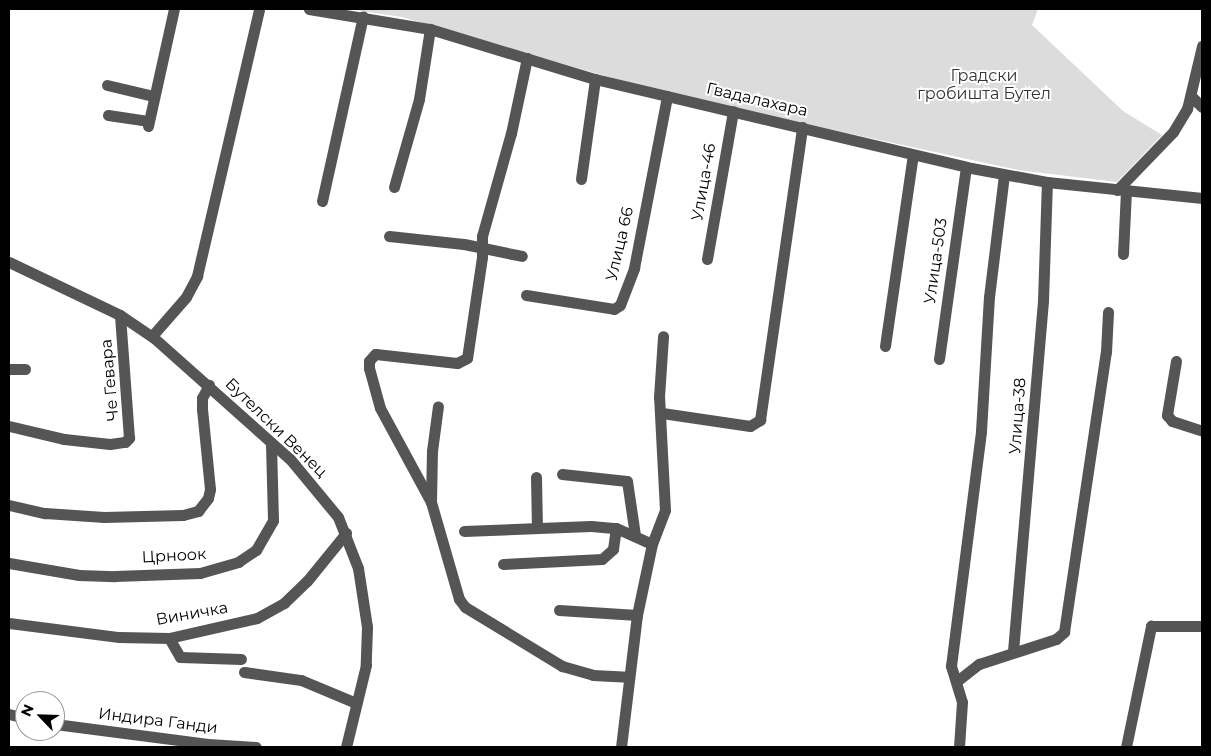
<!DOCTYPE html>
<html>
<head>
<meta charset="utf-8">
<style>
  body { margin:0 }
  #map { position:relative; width:1211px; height:756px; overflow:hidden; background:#fff; font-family:Montserrat,sans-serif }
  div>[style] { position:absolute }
  .green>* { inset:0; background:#dcdcdc }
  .minor>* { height:11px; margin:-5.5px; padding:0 5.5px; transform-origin:5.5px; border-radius:5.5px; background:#555 }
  span { translate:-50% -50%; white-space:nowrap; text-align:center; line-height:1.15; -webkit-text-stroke:4px #fff; paint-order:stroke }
  .park-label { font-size:16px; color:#333 }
  .street-label { font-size:16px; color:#000 }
  .frame { position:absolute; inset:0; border:10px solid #000; pointer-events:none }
  .north { position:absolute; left:15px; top:691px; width:50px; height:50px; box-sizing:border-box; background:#fff; border:1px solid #999; border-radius:50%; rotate:294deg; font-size:14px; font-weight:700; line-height:20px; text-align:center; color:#000 }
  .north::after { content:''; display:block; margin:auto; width:18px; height:22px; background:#000; clip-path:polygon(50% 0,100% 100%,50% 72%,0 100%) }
</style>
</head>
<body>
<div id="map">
  <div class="green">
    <i style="clip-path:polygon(348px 9px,1038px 9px,1032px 25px,1123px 111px,1162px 135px,1117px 182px,1018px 170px,667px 94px,402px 17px)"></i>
  </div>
  <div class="minor">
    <i style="left:309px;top:9px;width:123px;rotate:9.4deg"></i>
    <i style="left:430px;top:29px;width:172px;rotate:16.9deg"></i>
    <i style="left:595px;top:79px;width:381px;rotate:13.3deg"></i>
    <i style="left:966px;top:167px;width:82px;rotate:10.5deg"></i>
    <i style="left:1047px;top:182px;width:156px;rotate:5.9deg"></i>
    <i style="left:527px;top:58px;width:77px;rotate:102deg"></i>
    <i style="left:511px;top:133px;width:107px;rotate:105.7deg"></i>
    <i style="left:482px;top:236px;width:21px;rotate:90deg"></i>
    <i style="left:482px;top:257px;width:102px;rotate:98.4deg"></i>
    <i style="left:467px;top:358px;width:11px;rotate:153deg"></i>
    <i style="left:457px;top:363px;width:82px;rotate:-173.7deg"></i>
    <i style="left:375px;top:354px;width:9px;rotate:131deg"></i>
    <i style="left:369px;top:361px;width:7px;rotate:90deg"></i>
    <i style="left:369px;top:368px;width:41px;rotate:74.6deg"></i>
    <i style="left:380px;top:408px;width:107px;rotate:61.5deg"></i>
    <i style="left:431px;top:502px;width:101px;rotate:73.9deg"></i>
    <i style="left:459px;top:599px;width:10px;rotate:53deg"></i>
    <i style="left:465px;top:607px;width:114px;rotate:31.3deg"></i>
    <i style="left:562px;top:666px;width:32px;rotate:16deg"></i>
    <i style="left:593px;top:675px;width:34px;rotate:3deg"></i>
    <i style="left:107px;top:85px;width:47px;rotate:13.4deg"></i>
    <i style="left:1192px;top:97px;width:14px;rotate:45deg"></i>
    <i style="left:108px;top:115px;width:40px;rotate:8.5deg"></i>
    <i style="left:148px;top:126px;width:120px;rotate:-77.5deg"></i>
    <i style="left:581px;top:179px;width:101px;rotate:-82deg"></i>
    <i style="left:394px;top:187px;width:91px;rotate:-74.1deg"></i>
    <i style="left:419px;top:99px;width:71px;rotate:-81.1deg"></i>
    <i style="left:1117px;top:190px;width:81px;rotate:-46deg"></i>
    <i style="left:1173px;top:132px;width:27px;rotate:-59deg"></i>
    <i style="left:1187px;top:109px;width:65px;rotate:-76.6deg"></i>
    <i style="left:322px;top:201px;width:189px;rotate:-77.5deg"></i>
    <i style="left:389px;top:236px;width:75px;rotate:6.1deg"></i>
    <i style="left:464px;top:244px;width:59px;rotate:11.7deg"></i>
    <i style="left:1123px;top:254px;width:63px;rotate:-87.3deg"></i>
    <i style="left:707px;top:259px;width:150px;rotate:-80deg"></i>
    <i style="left:9px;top:262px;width:123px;rotate:25.5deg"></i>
    <i style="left:120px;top:315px;width:41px;rotate:34.1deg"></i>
    <i style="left:154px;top:338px;width:182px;rotate:41.7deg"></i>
    <i style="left:290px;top:459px;width:75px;rotate:50.4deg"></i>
    <i style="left:338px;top:517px;width:55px;rotate:68.6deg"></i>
    <i style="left:358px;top:568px;width:60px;rotate:81.3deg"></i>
    <i style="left:367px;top:627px;width:38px;rotate:92deg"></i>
    <i style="left:366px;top:665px;width:84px;rotate:103.7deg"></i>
    <i style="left:526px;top:295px;width:89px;rotate:9deg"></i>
    <i style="left:614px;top:309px;width:7px;rotate:-34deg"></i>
    <i style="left:620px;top:305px;width:40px;rotate:-69deg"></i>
    <i style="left:634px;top:268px;width:175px;rotate:-79.1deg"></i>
    <i style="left:152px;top:336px;width:52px;rotate:-48.9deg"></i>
    <i style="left:186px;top:297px;width:24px;rotate:-62deg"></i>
    <i style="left:197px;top:276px;width:274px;rotate:-76.9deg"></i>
    <i style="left:885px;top:346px;width:193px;rotate:-81.7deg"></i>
    <i style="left:939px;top:359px;width:194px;rotate:-82deg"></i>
    <i style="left:1176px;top:361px;width:55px;rotate:99.5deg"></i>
    <i style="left:1167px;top:415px;width:8px;rotate:50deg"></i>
    <i style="left:1172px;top:421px;width:32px;rotate:18deg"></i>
    <i style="left:9px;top:369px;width:16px"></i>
    <i style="left:662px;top:413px;width:89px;rotate:8.4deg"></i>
    <i style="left:750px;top:426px;width:12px;rotate:-31deg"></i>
    <i style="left:760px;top:420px;width:296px;rotate:-81.8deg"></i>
    <i style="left:9px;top:426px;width:57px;rotate:13.3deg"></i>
    <i style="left:64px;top:439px;width:46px;rotate:6.2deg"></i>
    <i style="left:110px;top:444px;width:15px;rotate:-8deg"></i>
    <i style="left:125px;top:442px;width:6px;rotate:-45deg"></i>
    <i style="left:129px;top:438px;width:123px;rotate:-94.2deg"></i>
    <i style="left:562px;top:474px;width:65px;rotate:6.1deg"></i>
    <i style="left:627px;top:481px;width:55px;rotate:81.6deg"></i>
    <i style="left:536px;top:477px;width:51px;rotate:88.9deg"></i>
    <i style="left:431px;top:502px;width:51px;rotate:-88.9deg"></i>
    <i style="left:432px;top:451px;width:45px;rotate:-82.4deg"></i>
    <i style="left:9px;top:505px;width:37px;rotate:13deg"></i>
    <i style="left:45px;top:513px;width:59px;rotate:3.9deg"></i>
    <i style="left:104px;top:517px;width:79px;rotate:-1.5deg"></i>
    <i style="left:183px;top:515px;width:16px;rotate:-15deg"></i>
    <i style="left:198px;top:511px;width:16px;rotate:-52deg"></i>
    <i style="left:208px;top:498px;width:9px;rotate:-77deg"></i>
    <i style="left:210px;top:489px;width:80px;rotate:-95.7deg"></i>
    <i style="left:202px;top:409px;width:11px;rotate:-90deg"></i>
    <i style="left:202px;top:398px;width:15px;rotate:-62deg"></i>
    <i style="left:464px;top:531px;width:127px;rotate:-2.3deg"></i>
    <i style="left:591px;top:526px;width:25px;rotate:5deg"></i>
    <i style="left:616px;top:528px;width:39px;rotate:24deg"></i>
    <i style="left:9px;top:563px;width:71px;rotate:9.7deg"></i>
    <i style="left:79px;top:575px;width:36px;rotate:2deg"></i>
    <i style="left:115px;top:576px;width:85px;rotate:-2deg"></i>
    <i style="left:200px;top:573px;width:40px;rotate:-16deg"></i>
    <i style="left:238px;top:562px;width:22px;rotate:-34deg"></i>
    <i style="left:256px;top:550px;width:34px;rotate:-60deg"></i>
    <i style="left:273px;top:520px;width:77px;rotate:-91.5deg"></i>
    <i style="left:503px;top:564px;width:99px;rotate:-2.9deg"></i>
    <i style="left:602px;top:559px;width:15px;rotate:-42deg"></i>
    <i style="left:613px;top:549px;width:21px;rotate:-82deg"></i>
    <i style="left:559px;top:610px;width:78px;rotate:3.7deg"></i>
    <i style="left:9px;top:623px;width:111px;rotate:7.3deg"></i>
    <i style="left:119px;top:637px;width:50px;rotate:1.1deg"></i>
    <i style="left:169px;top:638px;width:90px;rotate:-12.8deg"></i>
    <i style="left:257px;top:618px;width:31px;rotate:-29deg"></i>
    <i style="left:284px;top:603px;width:32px;rotate:-44deg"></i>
    <i style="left:307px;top:581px;width:62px;rotate:-50.9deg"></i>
    <i style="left:169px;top:638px;width:22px;rotate:60deg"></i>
    <i style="left:180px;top:657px;width:61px;rotate:1.9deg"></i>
    <i style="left:1013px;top:651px;width:351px;rotate:-85.1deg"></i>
    <i style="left:1043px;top:301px;width:119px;rotate:-88.1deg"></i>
    <i style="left:244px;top:672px;width:58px;rotate:8deg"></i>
    <i style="left:301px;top:680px;width:60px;rotate:22.7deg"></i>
    <i style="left:957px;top:681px;width:28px;rotate:-38deg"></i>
    <i style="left:979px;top:664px;width:81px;rotate:-18deg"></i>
    <i style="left:1056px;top:639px;width:11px;rotate:-41deg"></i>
    <i style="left:1064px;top:632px;width:283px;rotate:-81.5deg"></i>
    <i style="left:1106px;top:352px;width:40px;rotate:-87.1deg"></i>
    <i style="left:9px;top:714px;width:16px;rotate:14deg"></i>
    <i style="left:55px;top:724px;width:154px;rotate:7.4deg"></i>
    <i style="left:208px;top:744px;width:48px;rotate:3.6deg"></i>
    <i style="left:621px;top:747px;width:133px;rotate:-83.1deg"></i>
    <i style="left:637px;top:615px;width:73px;rotate:-78.1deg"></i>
    <i style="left:652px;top:544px;width:36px;rotate:-69deg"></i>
    <i style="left:665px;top:510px;width:113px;rotate:-93deg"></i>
    <i style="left:659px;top:397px;width:61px;rotate:-86.2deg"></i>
    <i style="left:959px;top:747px;width:45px;rotate:-86.2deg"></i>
    <i style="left:962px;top:702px;width:38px;rotate:-107deg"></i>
    <i style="left:951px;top:666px;width:237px;rotate:-82.7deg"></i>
    <i style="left:981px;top:431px;width:134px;rotate:-86.6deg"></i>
    <i style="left:989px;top:297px;width:123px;rotate:-83deg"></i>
    <i style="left:1126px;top:747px;width:124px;rotate:-78.3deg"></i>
    <i style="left:1151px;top:626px;width:51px"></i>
  </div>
  <div class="park-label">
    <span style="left:984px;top:85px">Градски<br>гробишта Бутел</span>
  </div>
  <div class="street-label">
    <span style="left:757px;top:100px;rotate:13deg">Гвадалахара</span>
    <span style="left:704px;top:182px;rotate:-80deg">Улица-46</span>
    <span style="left:620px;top:244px;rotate:-77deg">Улица 66</span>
    <span style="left:936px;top:261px;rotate:-82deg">Улица-503</span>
    <span style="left:110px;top:380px;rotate:-95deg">Че Гевара</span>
    <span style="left:1018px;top:416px;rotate:-86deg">Улица-38</span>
    <span style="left:276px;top:428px;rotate:44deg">Бутелски Венец</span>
    <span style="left:174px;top:556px;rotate:-3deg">Црноок</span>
    <span style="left:192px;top:614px;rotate:-10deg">Виничка</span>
    <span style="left:158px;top:721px;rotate:7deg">Индира Ганди</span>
  </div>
  <div class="frame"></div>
  <div class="north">N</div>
</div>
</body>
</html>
